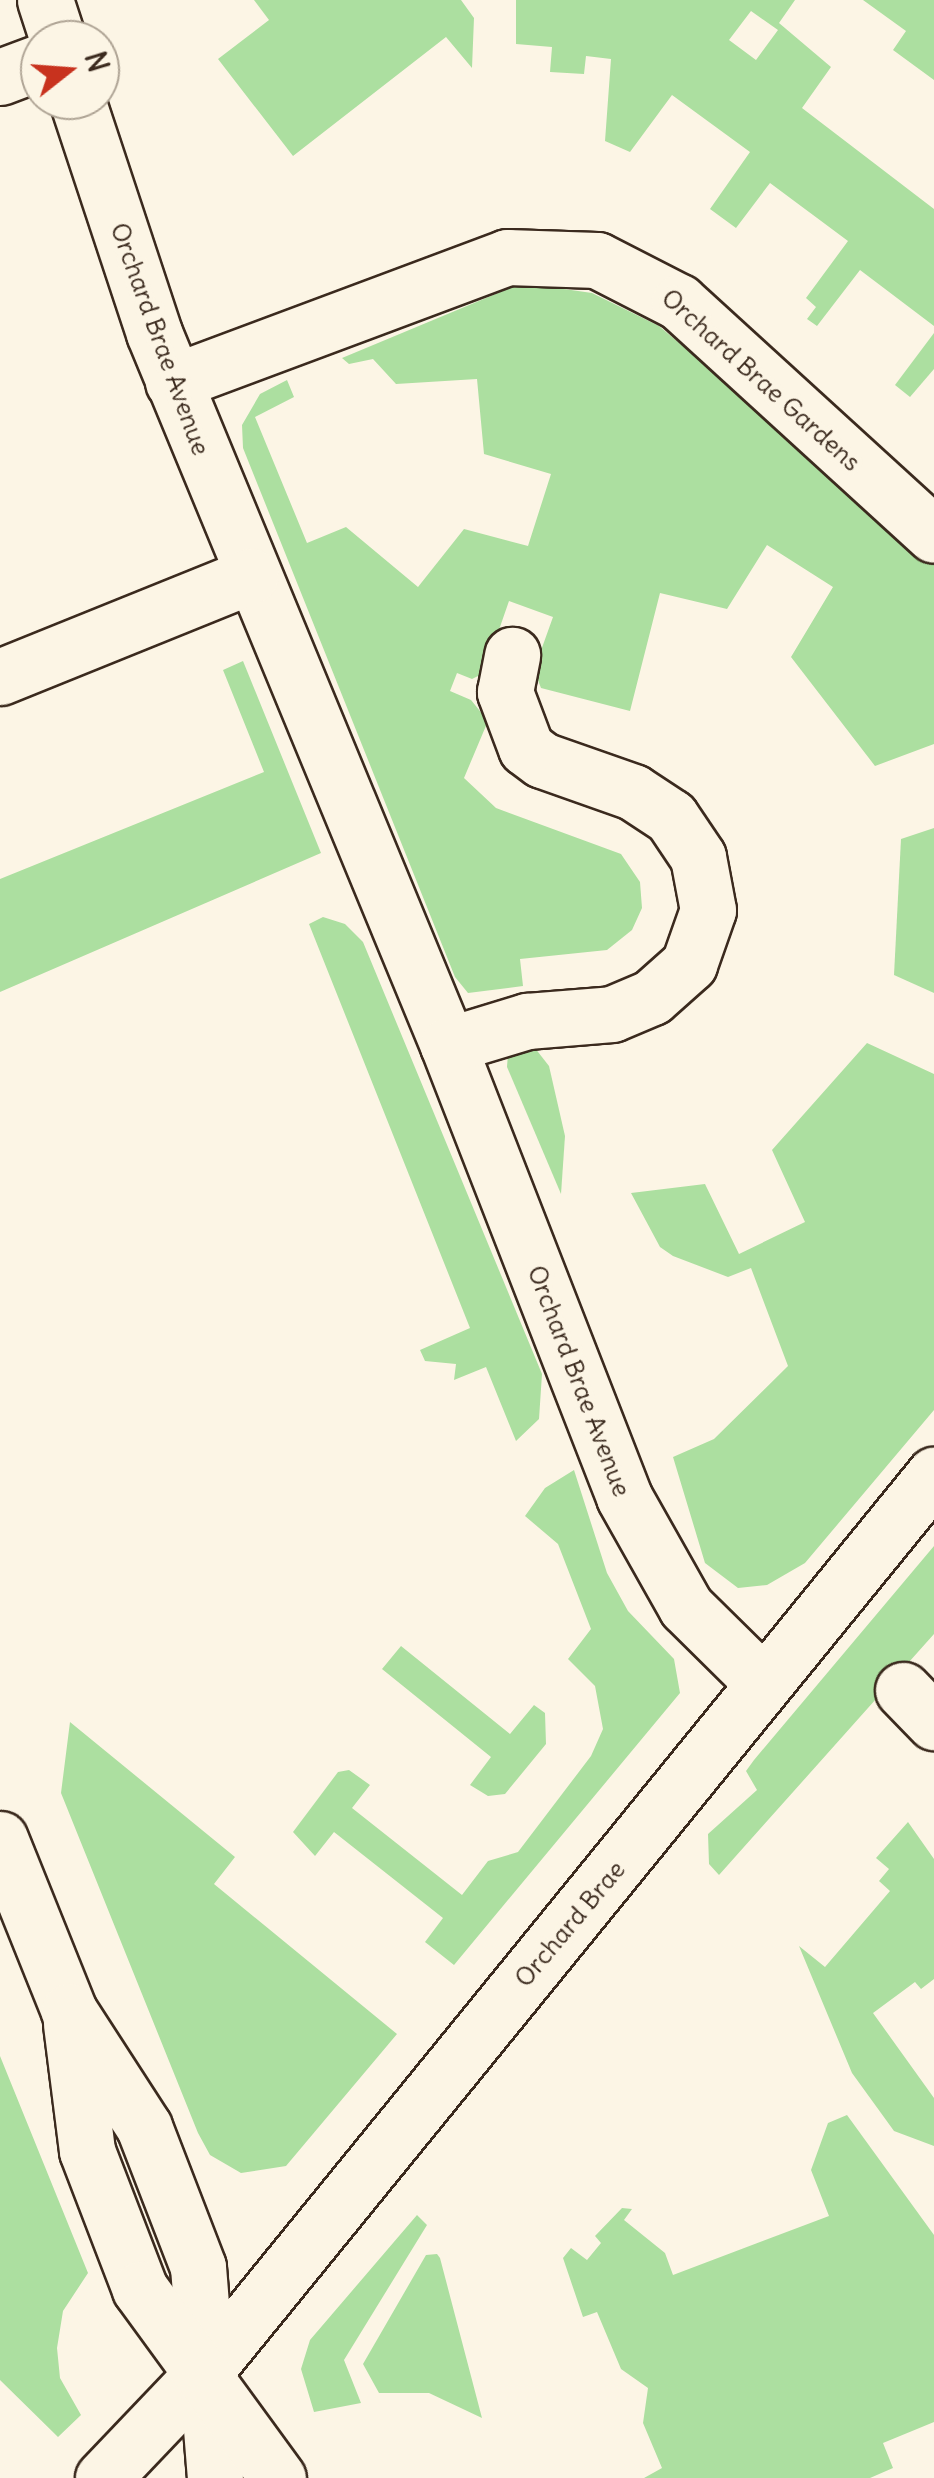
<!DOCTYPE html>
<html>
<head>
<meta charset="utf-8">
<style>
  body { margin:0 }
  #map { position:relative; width:934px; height:2478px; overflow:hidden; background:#fcf5e5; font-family:Delius,sans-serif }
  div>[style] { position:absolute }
  .green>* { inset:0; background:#acdfa0 }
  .roads { filter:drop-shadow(2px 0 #3b2a1e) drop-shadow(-2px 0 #3b2a1e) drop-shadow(0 2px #3b2a1e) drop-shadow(0 -2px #3b2a1e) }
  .street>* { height:55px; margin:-27.5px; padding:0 27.5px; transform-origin:27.5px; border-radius:27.5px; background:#fcf5e5 }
  .secondary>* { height:55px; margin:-27.5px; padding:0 27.5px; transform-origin:27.5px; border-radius:27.5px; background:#fcf5e5 }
  .primary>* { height:55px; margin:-27.5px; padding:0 27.5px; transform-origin:27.5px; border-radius:27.5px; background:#fcf5e5 }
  span { translate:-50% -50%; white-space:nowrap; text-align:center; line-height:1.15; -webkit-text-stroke:10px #fcf5e5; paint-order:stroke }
  .street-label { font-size:25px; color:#3b2a1e }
  .north { position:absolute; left:20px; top:20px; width:100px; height:100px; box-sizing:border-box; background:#fcf5e5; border:2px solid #afa495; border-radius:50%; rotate:73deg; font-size:28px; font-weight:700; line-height:40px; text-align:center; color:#3b2a1e }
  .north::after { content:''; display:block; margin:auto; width:35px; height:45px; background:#c8321e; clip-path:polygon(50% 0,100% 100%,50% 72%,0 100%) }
</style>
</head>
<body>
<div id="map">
  <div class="green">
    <i style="clip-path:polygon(254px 0,461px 0,474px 18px,472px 68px,446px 37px,293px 156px,218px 59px,269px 20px)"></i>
    <i style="clip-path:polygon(evenodd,516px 0,795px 0,779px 23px,831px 67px,802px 108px,934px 209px,934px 326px,860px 270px,817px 326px,807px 319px,816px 307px,806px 298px,848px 241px,770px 183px,736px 228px,710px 209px,750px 152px,672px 95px,630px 152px,605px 141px,611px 59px,586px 56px,584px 74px,550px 72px,552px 47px,516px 44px,516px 0,751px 11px,778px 30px,756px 60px,729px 40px,751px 11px)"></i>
    <i style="clip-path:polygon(863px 0,934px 0,934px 80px,893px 50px,906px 31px)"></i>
    <i style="clip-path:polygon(522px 283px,592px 293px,659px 326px,934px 558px,934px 744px,875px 766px,791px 657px,833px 587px,767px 545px,727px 609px,660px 593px,630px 711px,541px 688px,534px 670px,553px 617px,509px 601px,484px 673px,472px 679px,457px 673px,450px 691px,471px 700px,488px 721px,464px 778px,496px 808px,621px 854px,640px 882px,642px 908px,632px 930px,607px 950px,520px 959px,523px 986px,468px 993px,455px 977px,243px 448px,242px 425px,260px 394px,287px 380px,294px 397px,255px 417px,307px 543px,346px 527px,418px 587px,464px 529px,528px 546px,551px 474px,484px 454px,477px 379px,396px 384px,373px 359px,349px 364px,342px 358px)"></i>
    <i style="clip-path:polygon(934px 333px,934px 369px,910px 397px,895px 385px)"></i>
    <i style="clip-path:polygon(243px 661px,321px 853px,0 992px,0 879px,264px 772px,223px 670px)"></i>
    <i style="clip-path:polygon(934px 828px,934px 993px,894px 975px,901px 839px)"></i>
    <i style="clip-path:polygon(323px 917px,345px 924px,363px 942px,542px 1374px,539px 1419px,516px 1441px,486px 1367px,454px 1380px,456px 1364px,425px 1361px,420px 1350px,470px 1328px,309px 924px)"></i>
    <i style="clip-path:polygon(531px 1043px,549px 1066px,565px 1136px,561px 1194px,507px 1067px,508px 1053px)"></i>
    <i style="clip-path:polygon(867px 1043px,934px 1074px,934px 1410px,805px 1563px,767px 1585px,738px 1588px,705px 1563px,673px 1457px,714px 1439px,788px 1366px,751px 1268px,728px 1277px,673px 1256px,660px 1247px,631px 1193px,705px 1184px,739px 1254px,805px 1222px,772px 1150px)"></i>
    <i style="clip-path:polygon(574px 1470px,607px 1573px,628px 1611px,674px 1659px,680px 1693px,454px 1965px,425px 1942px,443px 1918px,334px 1832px,315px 1856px,293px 1832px,338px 1772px,349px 1770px,370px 1785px,352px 1808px,462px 1895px,488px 1861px,518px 1852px,591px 1756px,603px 1729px,595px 1686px,568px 1659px,591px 1629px,558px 1544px,525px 1516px,545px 1488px)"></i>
    <i style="clip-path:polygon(934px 1546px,934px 1634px,719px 1875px,709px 1864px,708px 1834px,757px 1790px,746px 1771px,754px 1760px)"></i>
    <i style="clip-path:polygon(401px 1646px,510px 1734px,534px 1705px,545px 1713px,546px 1744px,505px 1794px,488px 1796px,470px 1785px,491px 1757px,382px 1669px)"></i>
    <i style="clip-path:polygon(70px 1722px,235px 1857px,214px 1884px,397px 2034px,286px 2166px,241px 2173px,210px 2155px,198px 2133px,61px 1793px)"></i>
    <i style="clip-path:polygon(908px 1822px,934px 1859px,934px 1979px,921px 1989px,915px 1982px,873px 2013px,934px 2098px,934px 2146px,894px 2131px,852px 2073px,799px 1946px,825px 1967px,890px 1891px,879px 1881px,889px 1869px,876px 1858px)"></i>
    <i style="clip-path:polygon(0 2056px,88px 2273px,63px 2311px,57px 2348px,60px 2378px,81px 2415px,58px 2437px,0 2380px)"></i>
    <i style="clip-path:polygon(847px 2115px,934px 2235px,934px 2422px,883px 2443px,893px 2468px,870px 2478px,644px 2478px,662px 2468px,643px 2423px,648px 2388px,621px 2369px,597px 2312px,583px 2317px,563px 2258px,571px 2248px,587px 2260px,601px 2243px,595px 2236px,622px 2208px,632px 2209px,624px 2220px,665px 2253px,673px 2275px,829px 2216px,811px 2170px,828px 2123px)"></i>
    <i style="clip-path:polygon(417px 2215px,427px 2225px,344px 2360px,361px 2403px,314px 2412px,301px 2369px,310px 2340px)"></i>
    <i style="clip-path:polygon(437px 2254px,440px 2258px,482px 2418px,429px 2393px,379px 2393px,363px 2364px,426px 2255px)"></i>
  </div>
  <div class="roads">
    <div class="street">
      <i style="left:45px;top:0;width:42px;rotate:72deg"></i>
      <i style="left:0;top:77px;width:43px;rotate:-20.6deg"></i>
      <i style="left:77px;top:100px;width:245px;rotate:71.7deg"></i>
      <i style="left:154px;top:333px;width:770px;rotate:67.56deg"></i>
      <i style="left:448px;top:1045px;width:485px;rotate:68.7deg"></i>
      <i style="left:624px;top:1497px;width:126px;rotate:60.6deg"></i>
      <i style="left:686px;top:1607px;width:108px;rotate:44.6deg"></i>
      <i style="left:173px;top:382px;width:357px;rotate:-20.5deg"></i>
      <i style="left:507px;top:257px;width:90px;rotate:1.9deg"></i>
      <i style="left:597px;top:260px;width:92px;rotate:27.1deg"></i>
      <i style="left:679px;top:302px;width:345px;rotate:42.4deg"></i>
      <i style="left:0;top:677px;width:270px;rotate:-22deg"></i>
      <i style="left:448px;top:1045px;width:83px;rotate:-16.9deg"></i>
      <i style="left:527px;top:1021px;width:85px;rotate:-4.7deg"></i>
      <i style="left:612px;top:1014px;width:43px;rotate:-23deg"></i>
      <i style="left:652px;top:997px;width:50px;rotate:-41.7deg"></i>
      <i style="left:689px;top:964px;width:57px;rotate:-70.6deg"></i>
      <i style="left:708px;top:910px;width:54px;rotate:-100.7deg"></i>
      <i style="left:698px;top:857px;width:48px;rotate:-124deg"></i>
      <i style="left:671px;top:817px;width:45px;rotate:-146.7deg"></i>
      <i style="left:633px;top:792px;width:96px;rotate:-160.6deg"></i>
      <i style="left:542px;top:760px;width:20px;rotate:-143deg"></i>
      <i style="left:526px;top:748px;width:60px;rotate:-110.6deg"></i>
      <i style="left:505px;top:692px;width:38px;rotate:-79deg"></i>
      <i style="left:903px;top:1690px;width:45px;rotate:45.9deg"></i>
      <i style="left:103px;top:2478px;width:146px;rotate:-46.4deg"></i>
    </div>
    <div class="secondary">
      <i style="left:204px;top:2372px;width:1157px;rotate:-50.86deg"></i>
    </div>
    <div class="primary">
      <i style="left:0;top:1839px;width:185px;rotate:68.1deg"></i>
      <i style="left:69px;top:2011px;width:138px;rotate:57.1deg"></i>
      <i style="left:144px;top:2127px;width:150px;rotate:68.9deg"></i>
      <i style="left:198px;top:2267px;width:212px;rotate:85.4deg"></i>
      <i style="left:71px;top:2024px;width:128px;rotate:82.8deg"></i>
      <i style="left:87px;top:2151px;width:148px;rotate:69deg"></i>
      <i style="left:140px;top:2289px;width:234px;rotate:53.9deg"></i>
    </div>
  </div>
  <div class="street-label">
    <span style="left:160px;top:339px;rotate:70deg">Orchard Brae Avenue</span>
    <span style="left:761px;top:380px;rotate:42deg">Orchard Brae Gardens</span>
    <span style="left:579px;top:1381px;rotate:69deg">Orchard Brae Avenue</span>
    <span style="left:570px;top:1924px;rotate:-50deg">Orchard Brae</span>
  </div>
  <div class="north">N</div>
</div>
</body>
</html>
